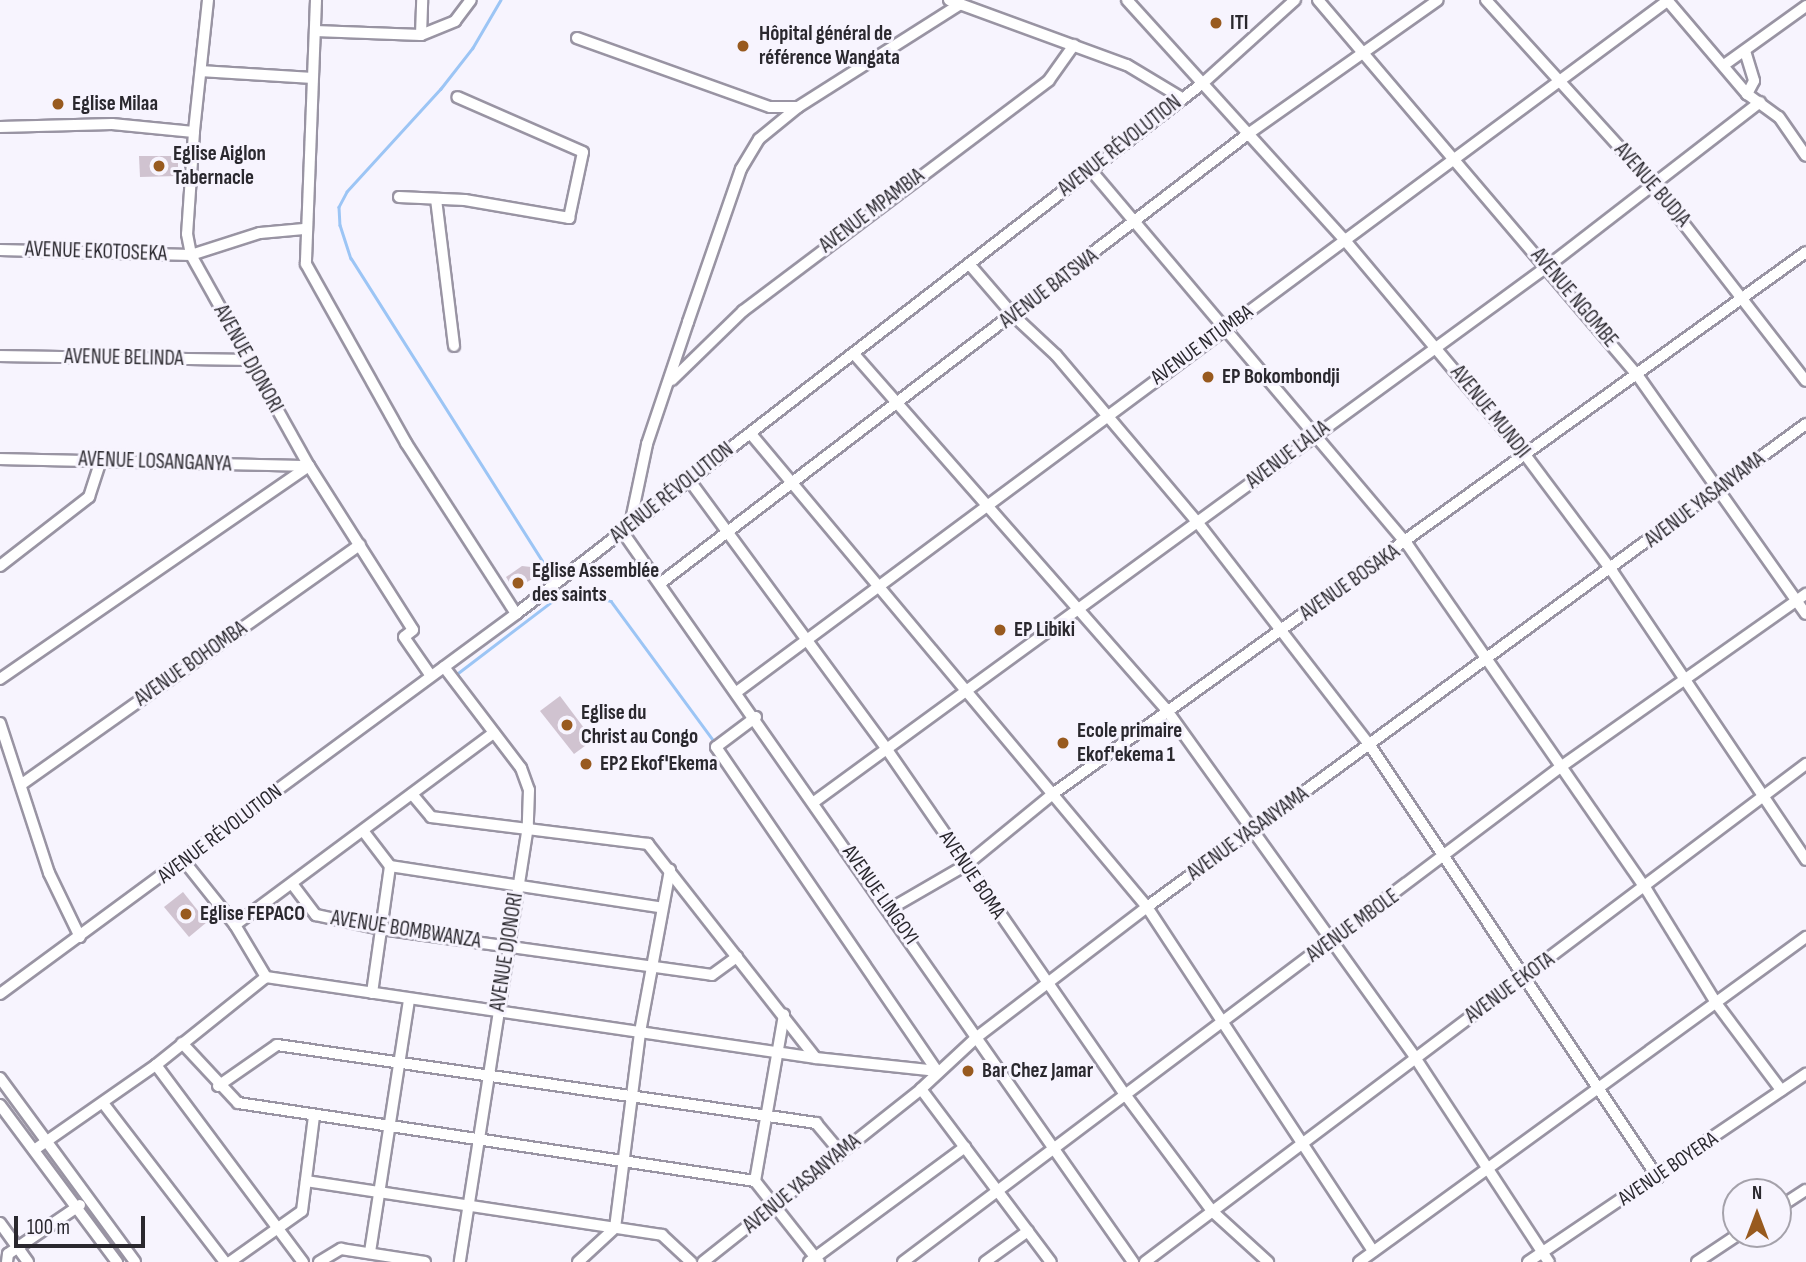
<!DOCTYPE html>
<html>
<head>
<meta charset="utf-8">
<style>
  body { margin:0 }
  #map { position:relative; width:1806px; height:1262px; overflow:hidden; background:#f7f4fe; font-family:"Sofia Sans Condensed",sans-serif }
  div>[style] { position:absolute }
  .stream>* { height:2.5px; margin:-1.25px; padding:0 1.25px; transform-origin:1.25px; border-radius:1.25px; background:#9cc5f5 }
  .building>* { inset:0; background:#d0c3d0 }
  .roads { filter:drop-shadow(2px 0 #9994a3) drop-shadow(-2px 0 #9994a3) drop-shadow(0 2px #9994a3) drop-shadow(0 -2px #9994a3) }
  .minor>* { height:10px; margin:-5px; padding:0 5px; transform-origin:5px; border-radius:5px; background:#fff }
  .dots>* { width:19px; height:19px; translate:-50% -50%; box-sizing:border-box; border:4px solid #f7f4fe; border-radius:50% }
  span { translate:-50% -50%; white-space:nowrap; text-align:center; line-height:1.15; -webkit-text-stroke:6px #f7f4fe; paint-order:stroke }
  .poi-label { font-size:21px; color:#2a282e; font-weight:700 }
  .left { translate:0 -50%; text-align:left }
  .street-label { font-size:21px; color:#2a282e }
  .north { position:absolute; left:1722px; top:1178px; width:70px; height:70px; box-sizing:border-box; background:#f7f4fe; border:2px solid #a5a2ab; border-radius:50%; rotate:0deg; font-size:19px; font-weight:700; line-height:28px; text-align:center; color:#2a282e }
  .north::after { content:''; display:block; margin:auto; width:24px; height:32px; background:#985a1f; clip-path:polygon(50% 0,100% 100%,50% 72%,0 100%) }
  .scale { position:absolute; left:14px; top:1216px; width:131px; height:32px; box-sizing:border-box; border:4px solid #2a282e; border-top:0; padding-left:9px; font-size:21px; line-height:24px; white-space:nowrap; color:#2a282e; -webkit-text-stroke:5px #f7f4fe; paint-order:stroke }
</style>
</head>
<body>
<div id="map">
  <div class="stream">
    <i style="left:501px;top:0;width:56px;rotate:120.3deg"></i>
    <i style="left:473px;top:48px;width:52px;rotate:128deg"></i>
    <i style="left:441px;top:89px;width:139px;rotate:132.4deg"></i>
    <i style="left:347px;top:192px;width:17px;rotate:118deg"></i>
    <i style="left:339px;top:207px;width:18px;rotate:87deg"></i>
    <i style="left:340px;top:225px;width:35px;rotate:72deg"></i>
    <i style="left:351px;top:258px;width:376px;rotate:57.7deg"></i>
    <i style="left:568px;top:592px;width:44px;rotate:11.8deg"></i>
    <i style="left:611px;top:601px;width:172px;rotate:53.7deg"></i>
    <i style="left:458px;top:673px;width:137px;rotate:-37.3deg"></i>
  </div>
  <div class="building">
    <i style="clip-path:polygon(139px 156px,178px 156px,178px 176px,140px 177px)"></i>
    <i style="clip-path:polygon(522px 566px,531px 567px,537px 576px,514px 590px,506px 577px)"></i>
    <i style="clip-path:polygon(560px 696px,593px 740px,574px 754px,540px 711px)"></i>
    <i style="clip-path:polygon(183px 892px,207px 922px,189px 937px,164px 907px)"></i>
  </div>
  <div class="roads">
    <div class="minor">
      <i style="left:208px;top:0;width:133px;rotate:96.1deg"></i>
      <i style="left:194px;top:132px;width:102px;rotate:93.9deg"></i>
      <i style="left:187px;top:234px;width:21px;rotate:79deg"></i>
      <i style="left:191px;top:255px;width:242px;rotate:60.8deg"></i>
      <i style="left:309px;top:466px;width:194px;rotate:57.6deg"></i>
      <i style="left:413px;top:630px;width:11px;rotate:142deg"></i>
      <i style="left:404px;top:637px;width:47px;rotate:55.3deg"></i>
      <i style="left:316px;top:0;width:264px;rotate:92.2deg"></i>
      <i style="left:306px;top:264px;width:205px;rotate:60.8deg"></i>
      <i style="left:406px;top:443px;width:203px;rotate:57.2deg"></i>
      <i style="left:949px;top:0;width:189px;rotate:20.1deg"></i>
      <i style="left:1127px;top:65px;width:64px;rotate:31deg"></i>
      <i style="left:1127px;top:0;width:321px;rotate:47.8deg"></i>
      <i style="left:1343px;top:238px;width:285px;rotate:50deg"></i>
      <i style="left:1526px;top:456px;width:144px;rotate:53.2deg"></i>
      <i style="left:1612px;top:571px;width:348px;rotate:56.1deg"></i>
      <i style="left:1318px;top:0;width:494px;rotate:49.6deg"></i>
      <i style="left:1638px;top:376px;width:291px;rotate:54.8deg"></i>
      <i style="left:1486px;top:0;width:248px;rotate:47.8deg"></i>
      <i style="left:1653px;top:184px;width:249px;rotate:52.2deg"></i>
      <i style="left:1667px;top:0;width:123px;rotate:49.6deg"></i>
      <i style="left:1747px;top:94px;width:39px;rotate:36deg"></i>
      <i style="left:1779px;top:117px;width:47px;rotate:55.3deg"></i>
      <i style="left:315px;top:31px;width:106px;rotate:2.2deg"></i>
      <i style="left:421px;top:35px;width:37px;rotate:-22deg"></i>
      <i style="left:455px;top:21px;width:26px;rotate:-53deg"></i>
      <i style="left:421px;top:35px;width:35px;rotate:-88deg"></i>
      <i style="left:577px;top:38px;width:205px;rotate:19.7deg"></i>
      <i style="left:770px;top:107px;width:28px"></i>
      <i style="left:1745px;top:51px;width:31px;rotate:73deg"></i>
      <i style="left:1754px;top:81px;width:15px;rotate:118deg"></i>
      <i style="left:1724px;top:65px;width:101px;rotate:-35.7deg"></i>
      <i style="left:201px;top:71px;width:111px;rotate:3.6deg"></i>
      <i style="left:0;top:127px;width:112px;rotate:-1.5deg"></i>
      <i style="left:112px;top:124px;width:82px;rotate:5.6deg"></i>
      <i style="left:1090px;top:169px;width:491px;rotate:49.8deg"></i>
      <i style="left:1407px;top:544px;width:420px;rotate:55.3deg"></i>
      <i style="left:1646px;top:889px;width:134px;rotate:58.4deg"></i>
      <i style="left:1716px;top:1003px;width:109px;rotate:53.2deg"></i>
      <i style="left:399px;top:197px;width:66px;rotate:2.6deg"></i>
      <i style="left:465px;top:200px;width:106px;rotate:9.8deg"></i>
      <i style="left:569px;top:218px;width:67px;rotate:-78deg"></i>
      <i style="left:583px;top:152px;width:137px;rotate:-156.4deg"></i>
      <i style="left:436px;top:199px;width:148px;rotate:83deg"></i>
      <i style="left:0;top:250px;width:191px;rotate:1.5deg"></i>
      <i style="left:191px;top:255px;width:72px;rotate:-17.7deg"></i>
      <i style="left:260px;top:233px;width:44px;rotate:-5.2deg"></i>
      <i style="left:970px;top:265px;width:67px;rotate:49.2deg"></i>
      <i style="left:1014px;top:316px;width:57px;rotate:42.9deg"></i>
      <i style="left:1056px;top:355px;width:220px;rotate:49.8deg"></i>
      <i style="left:1198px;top:523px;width:279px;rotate:52.3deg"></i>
      <i style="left:1369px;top:744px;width:521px;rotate:56.34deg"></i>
      <i style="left:854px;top:354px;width:476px;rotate:48.7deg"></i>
      <i style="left:1168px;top:712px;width:423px;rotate:54.4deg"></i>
      <i style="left:1414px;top:1056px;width:246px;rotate:56.8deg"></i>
      <i style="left:0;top:356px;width:247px;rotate:0.9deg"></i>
      <i style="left:672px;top:380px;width:99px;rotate:-44.2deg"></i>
      <i style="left:743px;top:311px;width:383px;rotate:-37deg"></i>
      <i style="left:1049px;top:80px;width:43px;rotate:-54.5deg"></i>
      <i style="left:751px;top:434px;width:617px;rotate:50.06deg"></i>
      <i style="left:1147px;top:907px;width:412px;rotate:56.7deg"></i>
      <i style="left:0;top:459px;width:309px;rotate:1.3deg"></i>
      <i style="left:687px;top:477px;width:340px;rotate:53.7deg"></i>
      <i style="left:888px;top:751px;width:421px;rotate:55.4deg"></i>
      <i style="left:1127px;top:1097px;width:142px;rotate:53.3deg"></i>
      <i style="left:1212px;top:1211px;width:76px;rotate:42.3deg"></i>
      <i style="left:630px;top:525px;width:83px;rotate:-78.1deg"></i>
      <i style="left:647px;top:444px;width:129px;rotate:-71.4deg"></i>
      <i style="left:688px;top:322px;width:162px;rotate:-70.9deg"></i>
      <i style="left:741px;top:169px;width:35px;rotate:-59deg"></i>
      <i style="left:759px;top:139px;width:50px;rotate:-39.4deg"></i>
      <i style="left:798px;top:107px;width:192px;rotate:-32.4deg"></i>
      <i style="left:622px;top:531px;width:892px;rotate:55.04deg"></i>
      <i style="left:0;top:566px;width:113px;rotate:-37.8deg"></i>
      <i style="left:89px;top:497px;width:39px;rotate:-72deg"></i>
      <i style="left:662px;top:582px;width:738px;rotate:-37.4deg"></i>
      <i style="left:1248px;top:134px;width:232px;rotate:-35.2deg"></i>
      <i style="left:444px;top:667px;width:127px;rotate:52.7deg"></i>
      <i style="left:521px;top:768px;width:23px;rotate:70deg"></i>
      <i style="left:529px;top:790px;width:36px;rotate:92deg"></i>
      <i style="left:528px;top:826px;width:441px;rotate:98.9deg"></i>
      <i style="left:0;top:679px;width:375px;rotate:-34.6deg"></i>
      <i style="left:738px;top:691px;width:1157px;rotate:-36.6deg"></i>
      <i style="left:756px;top:717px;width:50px;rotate:143.1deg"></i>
      <i style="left:716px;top:747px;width:392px;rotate:55.7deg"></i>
      <i style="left:0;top:723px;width:158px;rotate:71.9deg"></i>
      <i style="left:49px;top:873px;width:71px;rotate:64.2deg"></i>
      <i style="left:22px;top:784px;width:414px;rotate:-35.3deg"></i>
      <i style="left:412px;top:794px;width:30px;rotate:50deg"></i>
      <i style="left:431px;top:817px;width:219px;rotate:7.1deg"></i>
      <i style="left:648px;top:844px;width:272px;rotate:51.9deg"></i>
      <i style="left:814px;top:802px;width:909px;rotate:-36.14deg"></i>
      <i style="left:1548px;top:266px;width:268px;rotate:-37.7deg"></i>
      <i style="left:364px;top:832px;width:43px;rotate:52.6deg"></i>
      <i style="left:390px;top:866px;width:272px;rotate:8.7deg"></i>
      <i style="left:184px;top:861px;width:82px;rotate:51.4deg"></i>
      <i style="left:235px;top:925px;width:61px;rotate:59.2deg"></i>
      <i style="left:293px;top:885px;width:38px;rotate:53deg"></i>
      <i style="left:316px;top:915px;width:66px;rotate:12.2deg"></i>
      <i style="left:381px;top:929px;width:334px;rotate:7.9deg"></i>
      <i style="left:712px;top:975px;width:31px;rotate:-36deg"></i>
      <i style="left:890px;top:909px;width:88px;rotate:-30.1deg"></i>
      <i style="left:966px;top:865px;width:114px;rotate:-39.3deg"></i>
      <i style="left:1054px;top:793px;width:926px;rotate:-35.73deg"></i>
      <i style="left:235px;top:925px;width:322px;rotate:-36.6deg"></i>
      <i style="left:372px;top:993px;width:128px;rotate:-81.9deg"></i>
      <i style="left:0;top:994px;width:641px;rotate:-36.37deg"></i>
      <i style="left:516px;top:614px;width:868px;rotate:-37.7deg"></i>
      <i style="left:1203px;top:83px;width:124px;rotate:-42.1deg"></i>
      <i style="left:182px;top:1043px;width:82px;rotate:47deg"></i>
      <i style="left:238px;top:1103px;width:523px;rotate:8.58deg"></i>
      <i style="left:755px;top:1181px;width:103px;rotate:51.7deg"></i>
      <i style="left:156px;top:1065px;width:246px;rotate:53.3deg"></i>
      <i style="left:0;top:1078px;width:228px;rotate:53.7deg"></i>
      <i style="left:218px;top:1086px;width:72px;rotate:-34.8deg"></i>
      <i style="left:277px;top:1045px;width:545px;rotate:8.23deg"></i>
      <i style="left:816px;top:1123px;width:38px;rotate:50deg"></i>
      <i style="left:921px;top:1089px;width:216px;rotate:53.1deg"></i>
      <i style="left:103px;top:1103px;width:200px;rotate:52.5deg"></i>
      <i style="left:0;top:1105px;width:196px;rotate:53.3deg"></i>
      <i style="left:34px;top:1150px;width:149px;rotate:-34.9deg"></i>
      <i style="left:156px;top:1065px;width:141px;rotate:-38.7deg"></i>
      <i style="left:266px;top:977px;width:556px;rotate:8.38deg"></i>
      <i style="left:816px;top:1058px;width:122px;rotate:6.1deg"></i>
      <i style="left:306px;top:1181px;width:360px;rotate:8.6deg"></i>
      <i style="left:662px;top:1235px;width:40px;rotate:43deg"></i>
      <i style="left:755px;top:1181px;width:169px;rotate:-80.1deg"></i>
      <i style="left:1778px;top:1208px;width:33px;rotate:-33deg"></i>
      <i style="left:0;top:1223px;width:48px;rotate:54.3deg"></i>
      <i style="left:370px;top:1252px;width:256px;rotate:-81.2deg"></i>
      <i style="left:7px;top:1262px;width:8px;rotate:-83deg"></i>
      <i style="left:8px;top:1254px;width:87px;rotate:-34.2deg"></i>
      <i style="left:230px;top:1262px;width:88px;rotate:-35.3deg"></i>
      <i style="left:302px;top:1211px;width:96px;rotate:-82.8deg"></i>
      <i style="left:319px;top:1262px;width:26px;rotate:-31deg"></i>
      <i style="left:341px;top:1249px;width:85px;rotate:8.8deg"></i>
      <i style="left:578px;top:1262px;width:50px;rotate:-42.6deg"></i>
      <i style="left:615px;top:1228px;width:198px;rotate:-82.7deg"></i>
      <i style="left:640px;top:1032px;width:165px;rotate:-79.5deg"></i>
      <i style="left:703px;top:1262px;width:278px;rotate:-38.4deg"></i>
      <i style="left:921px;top:1089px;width:76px;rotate:-42.9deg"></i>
      <i style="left:977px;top:1037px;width:214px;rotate:-37.4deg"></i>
      <i style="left:1147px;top:907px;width:817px;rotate:-36.24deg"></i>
      <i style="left:809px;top:1262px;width:194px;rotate:-36.4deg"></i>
      <i style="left:903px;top:1262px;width:825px;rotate:-36.97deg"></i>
      <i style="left:1562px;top:766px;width:299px;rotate:-35.2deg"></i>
      <i style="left:985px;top:1262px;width:53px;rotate:-35.8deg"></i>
      <i style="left:1145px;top:1262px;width:828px;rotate:-36.99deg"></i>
      <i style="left:1359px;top:1262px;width:553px;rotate:-36.02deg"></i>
      <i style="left:1528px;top:1262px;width:336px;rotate:-34.1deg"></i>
      <i style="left:1697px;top:1262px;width:50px;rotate:-33.7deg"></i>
    </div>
  </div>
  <div class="dots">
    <i style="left:1216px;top:23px;background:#985a1f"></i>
    <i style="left:743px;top:46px;background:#985a1f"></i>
    <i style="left:58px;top:104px;background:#985a1f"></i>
    <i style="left:159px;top:166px;background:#985a1f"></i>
    <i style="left:1208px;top:377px;background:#985a1f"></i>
    <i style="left:518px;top:583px;background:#985a1f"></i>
    <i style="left:1000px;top:630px;background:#985a1f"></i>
    <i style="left:567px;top:725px;background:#985a1f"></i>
    <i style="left:1063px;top:743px;background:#985a1f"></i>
    <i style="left:586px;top:764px;background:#985a1f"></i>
    <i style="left:186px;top:914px;background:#985a1f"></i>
    <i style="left:968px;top:1071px;background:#985a1f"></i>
  </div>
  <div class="poi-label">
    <span class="left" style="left:1230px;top:23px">ITI</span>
    <span class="left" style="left:759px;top:46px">Hôpital général de<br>référence Wangata</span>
    <span class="left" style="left:72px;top:104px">Eglise Milaa</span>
    <span class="left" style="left:173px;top:166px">Eglise Aiglon<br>Tabernacle</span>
    <span class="left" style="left:1222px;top:377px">EP Bokombondji</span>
    <span class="left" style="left:532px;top:583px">Eglise Assemblée<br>des saints</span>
    <span class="left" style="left:1014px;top:630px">EP Libiki</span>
    <span class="left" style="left:581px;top:725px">Eglise du<br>Christ au Congo</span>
    <span class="left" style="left:1077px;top:743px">Ecole primaire<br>Ekof'ekema 1</span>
    <span class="left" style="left:600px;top:764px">EP2 Ekof'Ekema</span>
    <span class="left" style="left:200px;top:914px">Eglise FEPACO</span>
    <span class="left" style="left:982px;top:1071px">Bar Chez Jamar</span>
  </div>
  <div class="street-label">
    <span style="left:1120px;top:146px;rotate:-38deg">AVENUE RÉVOLUTION</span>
    <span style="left:1652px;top:185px;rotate:49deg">AVENUE BUDJA</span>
    <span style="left:872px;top:211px;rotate:-37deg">AVENUE MPAMBIA</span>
    <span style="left:96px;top:252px;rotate:2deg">AVENUE EKOTOSEKA</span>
    <span style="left:1049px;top:289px;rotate:-37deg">AVENUE BATSWA</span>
    <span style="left:1574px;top:298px;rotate:50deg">AVENUE NGOMBE</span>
    <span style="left:1202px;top:345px;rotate:-36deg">AVENUE NTUMBA</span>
    <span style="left:124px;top:358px;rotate:1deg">AVENUE BELINDA</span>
    <span style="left:248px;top:359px;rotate:61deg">AVENUE DJONORI</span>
    <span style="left:1490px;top:412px;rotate:51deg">AVENUE MUNDJI</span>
    <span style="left:1288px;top:455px;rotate:-37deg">AVENUE LALIA</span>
    <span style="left:155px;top:462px;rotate:2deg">AVENUE LOSANGANYA</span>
    <span style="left:672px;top:493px;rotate:-38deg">AVENUE RÉVOLUTION</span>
    <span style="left:1705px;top:500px;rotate:-37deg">AVENUE YASANYAMA</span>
    <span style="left:1350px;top:583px;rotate:-35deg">AVENUE BOSAKA</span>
    <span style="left:191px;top:664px;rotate:-35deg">AVENUE BOHOMBA</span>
    <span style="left:220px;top:834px;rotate:-37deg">AVENUE RÉVOLUTION</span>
    <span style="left:1248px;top:834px;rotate:-36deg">AVENUE YASANYAMA</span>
    <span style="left:972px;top:875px;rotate:56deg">AVENUE BOMA</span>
    <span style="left:880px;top:895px;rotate:55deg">AVENUE LINGOYI</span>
    <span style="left:1353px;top:926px;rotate:-36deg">AVENUE MBOLE</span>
    <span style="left:406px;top:930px;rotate:9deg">AVENUE BOMBWANZA</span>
    <span style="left:507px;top:952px;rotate:-81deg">AVENUE DJONORI</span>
    <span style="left:1510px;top:988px;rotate:-36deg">AVENUE EKOTA</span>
    <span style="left:1668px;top:1169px;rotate:-34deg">AVENUE BOYERA</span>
    <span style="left:802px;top:1184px;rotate:-39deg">AVENUE YASANYAMA</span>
  </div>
  <div class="north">N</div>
  <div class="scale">100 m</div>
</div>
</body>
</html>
